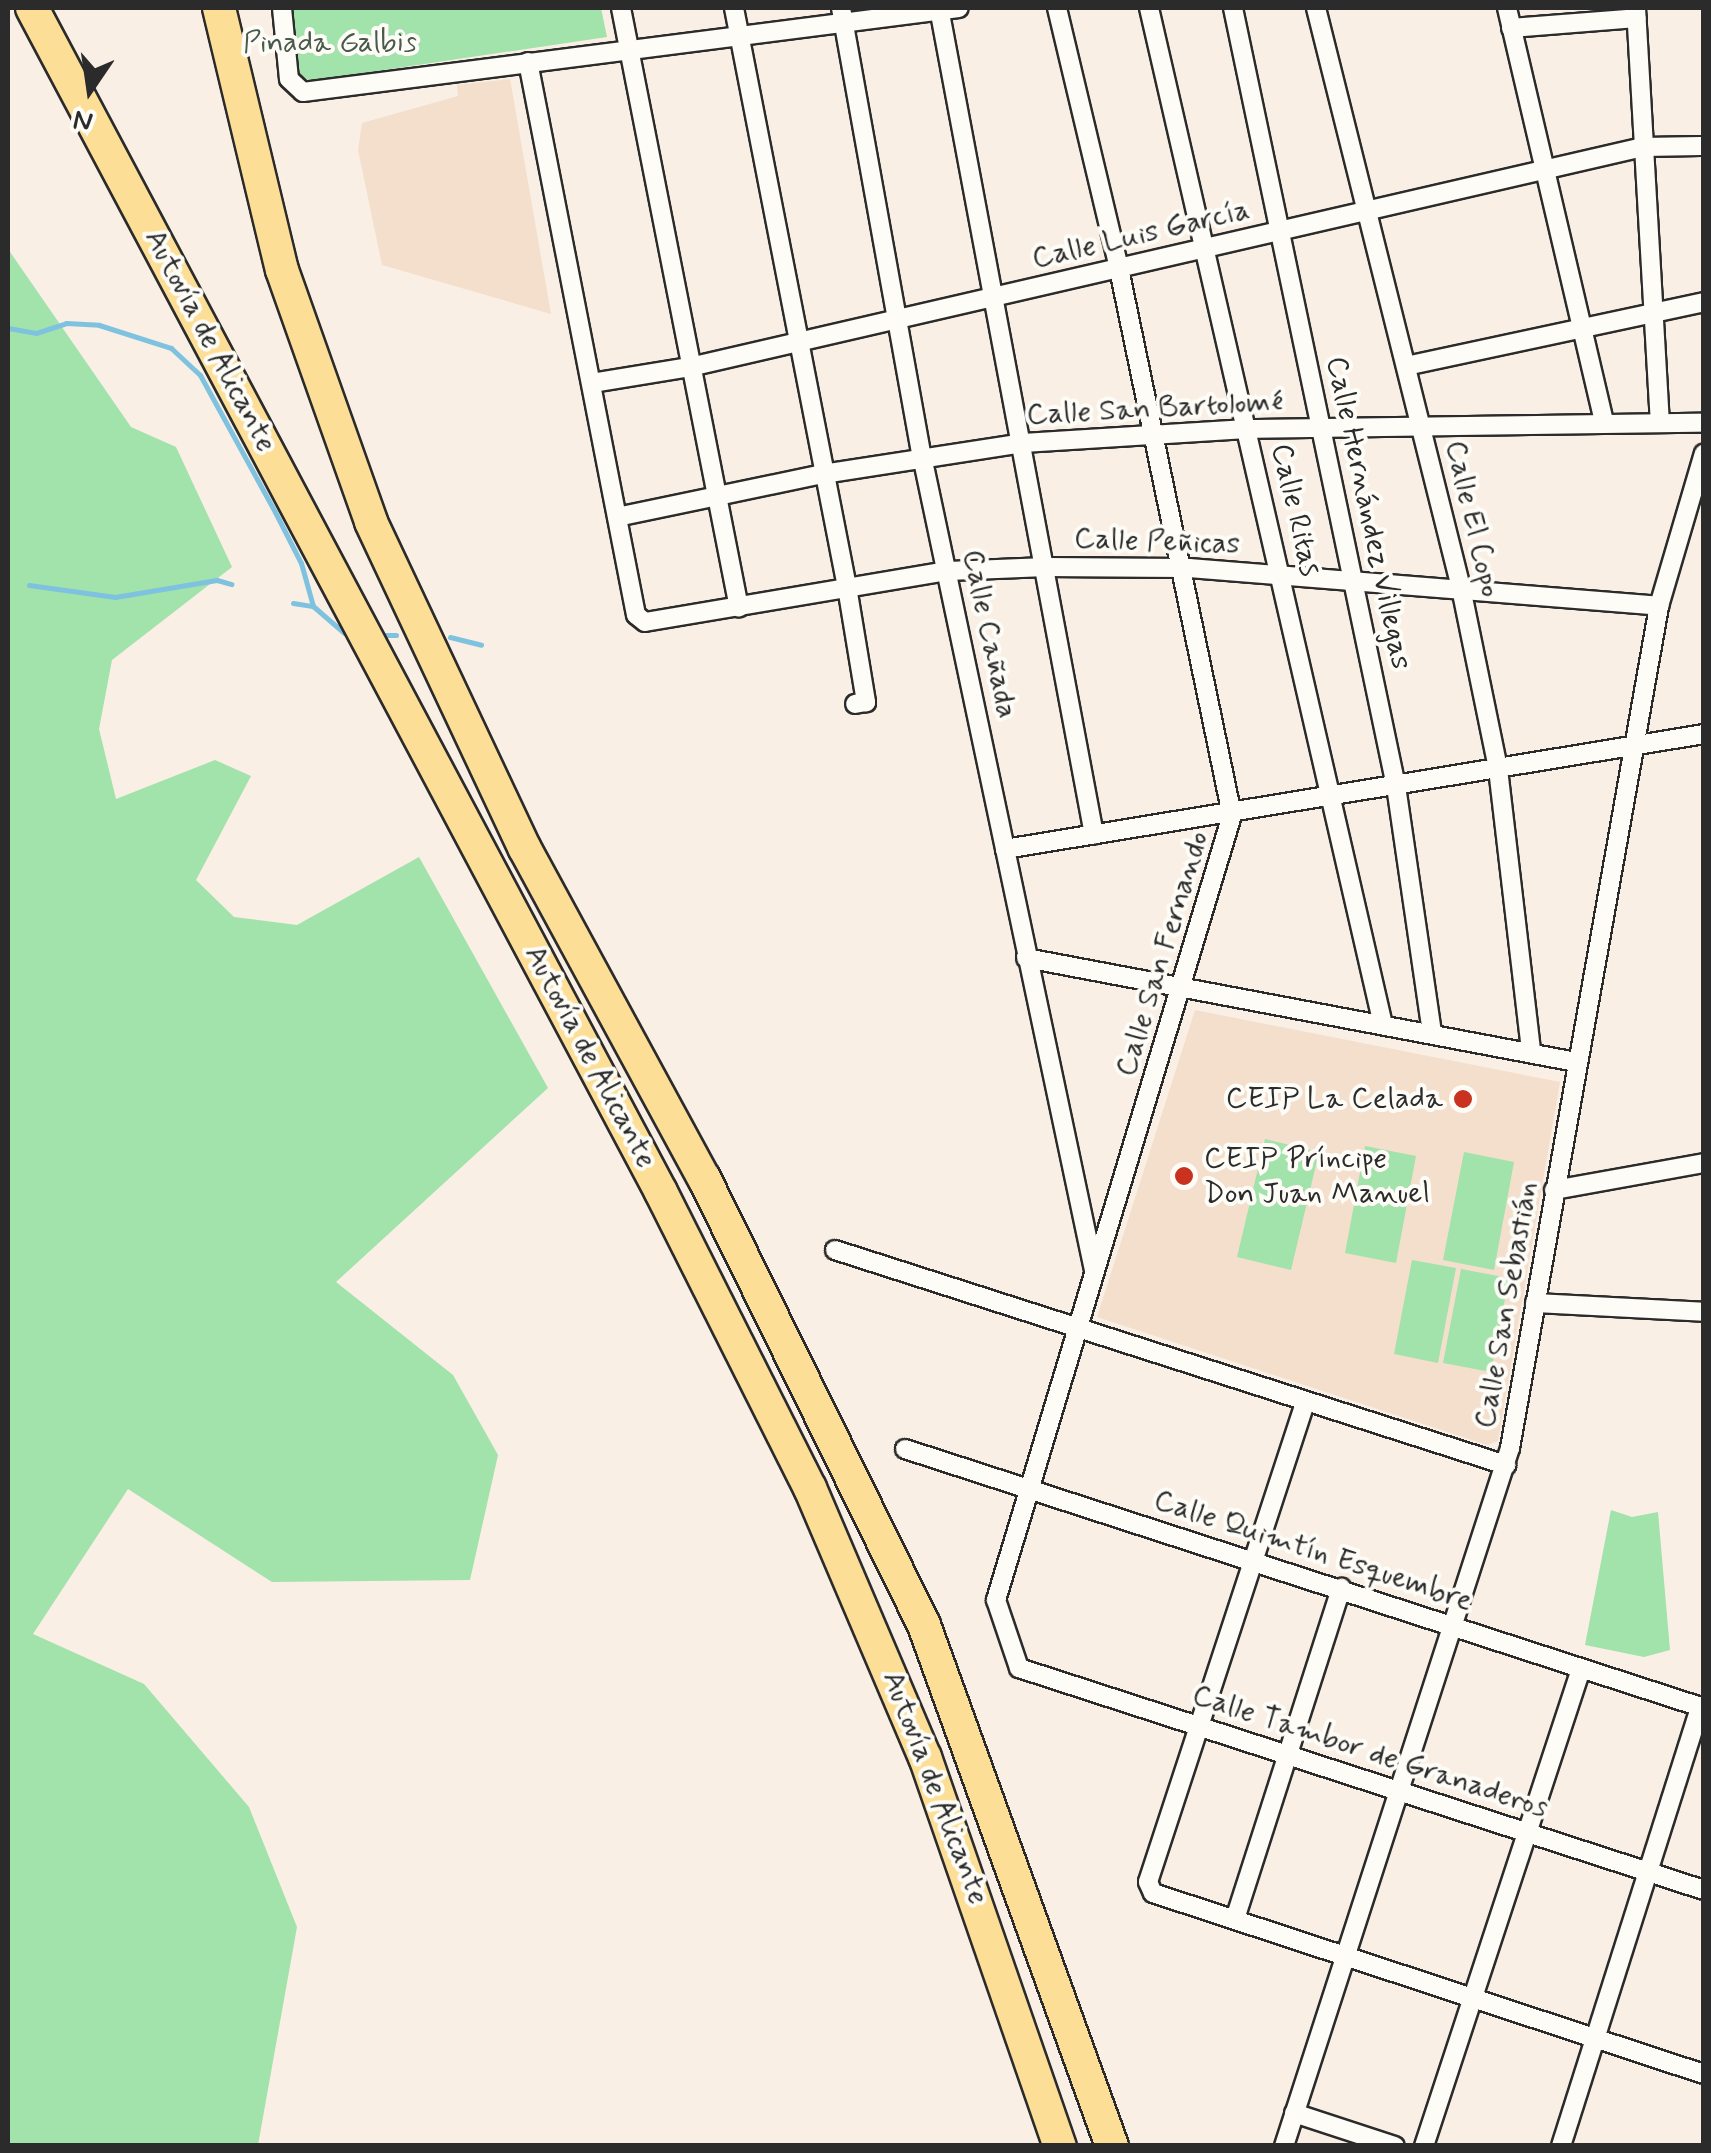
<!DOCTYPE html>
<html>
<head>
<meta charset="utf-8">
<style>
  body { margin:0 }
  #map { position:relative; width:1711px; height:2153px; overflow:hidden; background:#f9efe4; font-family:Mynerve,sans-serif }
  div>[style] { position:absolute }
  .built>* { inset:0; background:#f4dfcd }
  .green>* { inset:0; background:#a2e2ab }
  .stream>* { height:5px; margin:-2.5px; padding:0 2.5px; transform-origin:2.5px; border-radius:2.5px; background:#7fc2e0 }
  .roads { filter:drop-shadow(2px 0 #2b2b2b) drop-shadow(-2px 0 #2b2b2b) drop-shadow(0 2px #2b2b2b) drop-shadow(0 -2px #2b2b2b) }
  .street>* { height:18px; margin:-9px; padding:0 9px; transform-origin:9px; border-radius:9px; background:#fdfcf7 }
  .highway>* { height:32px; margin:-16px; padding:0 16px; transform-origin:16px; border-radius:16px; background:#fcde96 }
  .dots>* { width:28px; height:28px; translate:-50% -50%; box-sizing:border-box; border:5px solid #fdfcf7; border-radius:50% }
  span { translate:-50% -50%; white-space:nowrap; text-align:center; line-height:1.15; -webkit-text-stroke:8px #fdfcf7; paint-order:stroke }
  .park-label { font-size:30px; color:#49594b }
  .street-label { font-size:30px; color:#2b2b2b }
  .poi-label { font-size:30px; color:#2b2b2b }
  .right { translate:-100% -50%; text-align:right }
  .left { translate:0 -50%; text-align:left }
  .frame { position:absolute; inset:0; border:10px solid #2b2b2b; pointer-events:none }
  .north { position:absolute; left:40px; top:40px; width:100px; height:100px; -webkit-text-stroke:8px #fdfcf7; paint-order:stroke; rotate:193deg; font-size:28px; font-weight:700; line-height:40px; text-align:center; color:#2b2b2b }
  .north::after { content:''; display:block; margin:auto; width:35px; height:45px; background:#2b2b2b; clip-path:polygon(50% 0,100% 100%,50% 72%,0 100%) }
</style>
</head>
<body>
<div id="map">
  <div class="built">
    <i style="clip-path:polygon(510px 79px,512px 90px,551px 314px,382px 265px,358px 150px,362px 123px,458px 96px,457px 85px)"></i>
    <i style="clip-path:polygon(1195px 1010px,1560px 1082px,1498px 1441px,1487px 1445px,1097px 1317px)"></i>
  </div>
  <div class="green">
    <i style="clip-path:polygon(292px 8px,601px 8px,607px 37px,310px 81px,297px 72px)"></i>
    <i style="clip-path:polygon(8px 249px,131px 427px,176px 447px,232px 567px,112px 660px,99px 729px,116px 799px,215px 760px,251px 776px,196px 880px,234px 917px,297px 925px,419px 857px,548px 1088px,336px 1282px,453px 1375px,498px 1455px,470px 1580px,272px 1582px,128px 1489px,33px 1634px,144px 1684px,249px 1807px,297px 1927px,258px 2145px,8px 2145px)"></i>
    <i style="clip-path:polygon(1265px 1139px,1319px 1152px,1291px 1270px,1237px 1257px)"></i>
    <i style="clip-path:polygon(1365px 1146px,1416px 1156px,1396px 1263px,1345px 1253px)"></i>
    <i style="clip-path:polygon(1464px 1152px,1514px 1162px,1494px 1270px,1443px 1260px)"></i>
    <i style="clip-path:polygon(1412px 1260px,1456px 1268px,1438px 1363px,1394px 1354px)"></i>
    <i style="clip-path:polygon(1461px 1269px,1509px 1278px,1491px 1372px,1443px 1363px)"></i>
    <i style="clip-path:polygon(1611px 1510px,1632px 1517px,1658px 1512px,1670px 1650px,1644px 1657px,1585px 1645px)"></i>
  </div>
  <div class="stream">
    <i style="left:8px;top:328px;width:28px;rotate:10deg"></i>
    <i style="left:36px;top:333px;width:32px;rotate:-18deg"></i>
    <i style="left:66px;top:323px;width:33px;rotate:3deg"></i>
    <i style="left:99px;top:325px;width:76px;rotate:17.7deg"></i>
    <i style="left:171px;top:348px;width:40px;rotate:43deg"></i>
    <i style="left:200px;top:375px;width:156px;rotate:61.3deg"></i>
    <i style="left:275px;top:512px;width:57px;rotate:63deg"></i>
    <i style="left:301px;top:563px;width:45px;rotate:74.4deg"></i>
    <i style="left:29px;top:585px;width:87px;rotate:7.9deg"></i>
    <i style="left:115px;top:597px;width:103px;rotate:-9.5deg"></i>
    <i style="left:217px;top:580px;width:15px;rotate:16deg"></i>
    <i style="left:293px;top:603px;width:20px;rotate:9deg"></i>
    <i style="left:313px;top:606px;width:41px;rotate:41.1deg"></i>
    <i style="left:380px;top:635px;width:16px"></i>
    <i style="left:450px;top:637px;width:32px;rotate:14deg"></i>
  </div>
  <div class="roads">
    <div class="street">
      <i style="left:282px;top:8px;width:71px;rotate:84.4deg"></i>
      <i style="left:289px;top:79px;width:19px;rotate:43deg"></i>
      <i style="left:303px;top:92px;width:661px;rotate:-7.3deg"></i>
      <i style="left:621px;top:8px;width:611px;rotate:78.87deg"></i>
      <i style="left:734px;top:8px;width:590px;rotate:78.96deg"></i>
      <i style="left:847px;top:587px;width:117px;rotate:80.6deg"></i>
      <i style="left:866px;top:702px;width:11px;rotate:170deg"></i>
      <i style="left:841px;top:8px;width:455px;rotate:79.8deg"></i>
      <i style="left:922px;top:456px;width:832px;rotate:78.07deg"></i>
      <i style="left:939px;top:8px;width:841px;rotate:79.38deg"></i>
      <i style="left:1057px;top:8px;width:268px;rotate:76.6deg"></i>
      <i style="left:1119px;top:269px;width:558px;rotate:78.31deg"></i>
      <i style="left:1232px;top:815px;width:820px;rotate:106.73deg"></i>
      <i style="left:996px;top:1600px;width:72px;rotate:71.3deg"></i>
      <i style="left:1019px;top:1668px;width:720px;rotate:17.96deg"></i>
      <i style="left:1149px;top:8px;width:1044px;rotate:77.04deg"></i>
      <i style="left:1233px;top:8px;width:795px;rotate:78.17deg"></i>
      <i style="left:1396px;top:786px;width:250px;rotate:81.7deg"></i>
      <i style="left:1316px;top:8px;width:598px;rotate:75.96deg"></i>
      <i style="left:1461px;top:588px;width:185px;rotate:78.4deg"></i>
      <i style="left:1498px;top:769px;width:285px;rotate:83.3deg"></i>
      <i style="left:1507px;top:8px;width:426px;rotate:76.8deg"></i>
      <i style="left:1636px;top:8px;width:414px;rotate:86.7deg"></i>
      <i style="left:1511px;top:28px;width:126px;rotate:-4.5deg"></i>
      <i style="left:528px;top:62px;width:563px;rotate:78.95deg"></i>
      <i style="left:636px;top:615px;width:11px;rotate:38deg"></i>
      <i style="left:645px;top:622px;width:307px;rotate:-9.6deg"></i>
      <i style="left:948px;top:571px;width:98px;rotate:-2.3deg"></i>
      <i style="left:1046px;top:567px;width:143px;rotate:0.4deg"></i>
      <i style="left:1189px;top:568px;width:472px;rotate:4.6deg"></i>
      <i style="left:1406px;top:366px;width:305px;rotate:-12.1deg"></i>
      <i style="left:592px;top:383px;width:99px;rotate:-9.3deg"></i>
      <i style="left:690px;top:367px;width:978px;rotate:-13deg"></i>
      <i style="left:1643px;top:147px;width:61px;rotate:-0.9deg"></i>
      <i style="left:617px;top:517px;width:210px;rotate:-11.8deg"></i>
      <i style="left:823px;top:474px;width:202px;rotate:-8.8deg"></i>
      <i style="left:1023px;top:443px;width:224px;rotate:-3.6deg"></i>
      <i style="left:1247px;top:429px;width:457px;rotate:-0.8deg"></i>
      <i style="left:1005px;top:849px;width:708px;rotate:-9.34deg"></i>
      <i style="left:1026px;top:958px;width:560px;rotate:10.71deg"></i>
      <i style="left:1554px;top:1190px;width:152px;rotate:-10.2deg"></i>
      <i style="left:835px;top:1250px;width:705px;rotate:17.77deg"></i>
      <i style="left:1535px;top:1303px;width:169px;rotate:3deg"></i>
      <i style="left:1305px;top:1403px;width:504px;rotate:108.15deg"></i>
      <i style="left:1148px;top:1882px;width:12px;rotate:66deg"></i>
      <i style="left:1153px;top:1893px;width:580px;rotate:18.19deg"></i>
      <i style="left:905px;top:1449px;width:840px;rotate:17.96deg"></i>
      <i style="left:1235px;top:1919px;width:348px;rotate:-72.2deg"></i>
      <i style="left:1294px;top:2113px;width:106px;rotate:18.1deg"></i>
      <i style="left:1284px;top:2146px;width:734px;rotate:-72.06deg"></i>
      <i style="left:1510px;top:1448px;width:855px;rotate:-79.96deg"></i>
      <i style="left:1659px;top:606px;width:159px;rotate:-73.6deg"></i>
      <i style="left:1424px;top:2146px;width:502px;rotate:-71.78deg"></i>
      <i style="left:1561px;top:2146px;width:460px;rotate:-72.4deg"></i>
    </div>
    <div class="highway">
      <i style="left:32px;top:8px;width:1341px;rotate:62.02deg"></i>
      <i style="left:661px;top:1192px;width:331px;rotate:63.3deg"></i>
      <i style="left:810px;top:1488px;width:293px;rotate:66.9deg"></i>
      <i style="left:925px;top:1757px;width:412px;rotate:70.9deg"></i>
      <i style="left:219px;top:8px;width:269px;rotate:76.5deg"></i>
      <i style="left:282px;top:270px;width:267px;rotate:70.5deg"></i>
      <i style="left:371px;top:522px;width:361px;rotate:64.8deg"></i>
      <i style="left:525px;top:849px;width:375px;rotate:61.5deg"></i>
      <i style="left:704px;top:1178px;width:498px;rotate:63.8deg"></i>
      <i style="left:924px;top:1625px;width:554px;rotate:70.16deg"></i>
    </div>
  </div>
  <div class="dots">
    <i style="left:1463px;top:1099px;background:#c8321e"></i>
    <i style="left:1184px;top:1176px;background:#c8321e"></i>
  </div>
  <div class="park-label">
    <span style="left:330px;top:43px">Pinada Galbis</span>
  </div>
  <div class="street-label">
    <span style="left:1141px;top:235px;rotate:-13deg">Calle Luis García</span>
    <span style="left:210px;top:341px;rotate:62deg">Autovía de Alicante</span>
    <span style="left:1155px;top:409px;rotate:-3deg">Calle San Bartolomé</span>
    <span style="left:1295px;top:510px;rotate:77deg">Calle Ritas</span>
    <span style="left:1368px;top:513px;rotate:78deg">Calle Hernández Villegas</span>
    <span style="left:1472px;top:519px;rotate:77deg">Calle El Copo</span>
    <span style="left:1157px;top:542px;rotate:2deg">Calle Peñicas</span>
    <span style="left:989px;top:634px;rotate:78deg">Calle Cañada</span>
    <span style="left:1163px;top:954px;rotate:-73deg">Calle San Fernando</span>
    <span style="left:590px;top:1057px;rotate:62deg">Autovía de Alicante</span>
    <span style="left:1507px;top:1305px;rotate:-80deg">Calle San Sebastián</span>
    <span style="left:1313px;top:1551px;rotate:18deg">Calle Quimtín Esquembre</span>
    <span style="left:1370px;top:1752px;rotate:18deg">Calle Tambor de Granaderos</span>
    <span style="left:935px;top:1788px;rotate:69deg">Autovía de Alicante</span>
  </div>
  <div class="poi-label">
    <span class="right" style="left:1443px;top:1099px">CEIP La Celada</span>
    <span class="left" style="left:1204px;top:1176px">CEIP Príncipe<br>Don Juan Manuel</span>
  </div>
  <div class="frame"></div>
  <div class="north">N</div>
</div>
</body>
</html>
